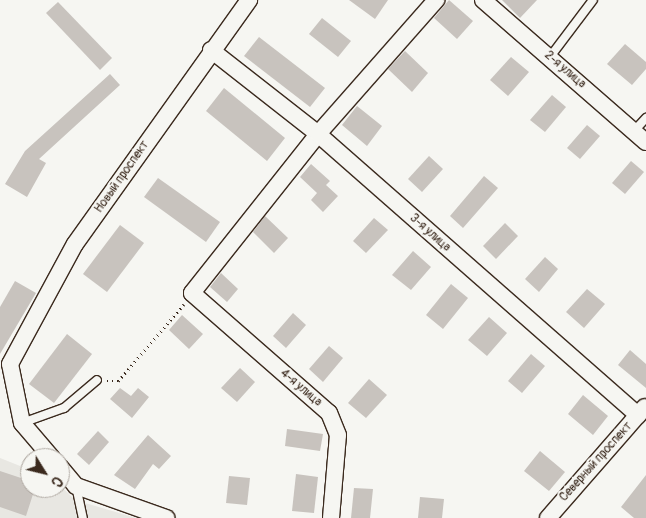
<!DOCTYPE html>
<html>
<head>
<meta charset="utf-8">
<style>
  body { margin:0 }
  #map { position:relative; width:646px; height:518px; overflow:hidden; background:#f6f6f2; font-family:Pangolin,sans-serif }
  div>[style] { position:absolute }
  .built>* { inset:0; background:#e8e7e2 }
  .building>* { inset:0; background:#c8c3be }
  .path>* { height:2.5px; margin-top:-1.25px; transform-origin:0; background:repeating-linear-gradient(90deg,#3b2a1e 0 1px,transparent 0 5px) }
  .roads { filter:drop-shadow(1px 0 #3b2a1e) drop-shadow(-1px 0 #3b2a1e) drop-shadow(0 1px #3b2a1e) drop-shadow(0 -1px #3b2a1e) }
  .service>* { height:8px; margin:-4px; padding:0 4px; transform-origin:4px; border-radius:4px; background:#f6f6f2 }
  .minor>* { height:16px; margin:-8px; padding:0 8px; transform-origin:8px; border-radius:8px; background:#f6f6f2 }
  span { translate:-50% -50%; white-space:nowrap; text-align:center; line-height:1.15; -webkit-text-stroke:4px #f6f6f2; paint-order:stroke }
  .street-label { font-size:12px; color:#3b2a1e }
  .north { position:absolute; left:20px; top:448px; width:50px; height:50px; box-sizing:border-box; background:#f6f6f2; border:1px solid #aba49d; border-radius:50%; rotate:126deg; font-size:14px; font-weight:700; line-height:20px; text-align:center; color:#3b2a1e }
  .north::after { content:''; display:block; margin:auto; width:18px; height:22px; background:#3b2a1e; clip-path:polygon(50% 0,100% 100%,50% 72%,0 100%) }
</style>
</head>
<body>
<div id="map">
  <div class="built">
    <i style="clip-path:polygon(0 458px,30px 470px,30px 488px,60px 488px,60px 485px,75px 500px,136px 518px,0 518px)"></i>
  </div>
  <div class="building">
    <i style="clip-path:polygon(349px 0,388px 0,375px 19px)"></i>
    <i style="clip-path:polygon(449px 0,473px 21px,457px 39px,434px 18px)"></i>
    <i style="clip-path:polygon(502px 0,537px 0,520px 18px)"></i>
    <i style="clip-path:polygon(58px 2px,112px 58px,100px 70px,46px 13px)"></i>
    <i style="clip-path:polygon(322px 18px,351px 41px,338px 57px,309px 34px)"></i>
    <i style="clip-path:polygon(259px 37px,325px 88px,310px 107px,244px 56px)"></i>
    <i style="clip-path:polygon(625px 44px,646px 62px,646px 69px,632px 85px,607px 64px)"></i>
    <i style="clip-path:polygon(405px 51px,428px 73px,412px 92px,388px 69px)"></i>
    <i style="clip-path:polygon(511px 57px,529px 72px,508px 96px,490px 80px)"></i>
    <i style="clip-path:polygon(110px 74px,120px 85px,39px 159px,46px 163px,27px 197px,5px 184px,25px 151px)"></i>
    <i style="clip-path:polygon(224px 88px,285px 138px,267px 161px,206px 111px)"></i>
    <i style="clip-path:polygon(552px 95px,566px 107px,545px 132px,530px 120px)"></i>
    <i style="clip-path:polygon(357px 106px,382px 126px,367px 146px,342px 125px)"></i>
    <i style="clip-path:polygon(587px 125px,600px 136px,580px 159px,567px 148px)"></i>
    <i style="clip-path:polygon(429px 156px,443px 169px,422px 192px,408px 179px)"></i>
    <i style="clip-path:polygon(631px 161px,644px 172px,625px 194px,612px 183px)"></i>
    <i style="clip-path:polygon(311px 164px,330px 181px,326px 185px,338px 196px,323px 212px,311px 200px,317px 193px,300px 177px)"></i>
    <i style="clip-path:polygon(484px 176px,498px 188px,463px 228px,450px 216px)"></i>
    <i style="clip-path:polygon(158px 178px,220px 222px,206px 242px,144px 197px)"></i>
    <i style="clip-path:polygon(265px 216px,288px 238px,274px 253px,253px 232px)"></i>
    <i style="clip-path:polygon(374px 218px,388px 230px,366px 253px,353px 241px)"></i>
    <i style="clip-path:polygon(505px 223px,518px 236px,496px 259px,483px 246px)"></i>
    <i style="clip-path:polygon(120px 225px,144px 243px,107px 292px,83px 274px)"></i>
    <i style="clip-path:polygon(413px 251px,431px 267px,411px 290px,392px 275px)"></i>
    <i style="clip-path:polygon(545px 257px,558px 269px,539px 292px,525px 279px)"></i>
    <i style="clip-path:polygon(221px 273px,238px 289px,227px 302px,210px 287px)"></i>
    <i style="clip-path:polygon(15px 281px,36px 293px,0 354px,0 307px)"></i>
    <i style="clip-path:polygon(451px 284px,468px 298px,443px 329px,426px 315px)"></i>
    <i style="clip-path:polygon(587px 289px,605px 304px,584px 328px,566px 312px)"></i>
    <i style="clip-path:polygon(293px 313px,306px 325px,286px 348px,273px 336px)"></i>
    <i style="clip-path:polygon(182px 315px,203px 334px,189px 349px,169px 330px)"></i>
    <i style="clip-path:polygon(489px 317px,507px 333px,487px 356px,468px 340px)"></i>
    <i style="clip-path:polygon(67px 334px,92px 354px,54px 403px,29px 384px)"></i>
    <i style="clip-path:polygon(329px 346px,343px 358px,323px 382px,309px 369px)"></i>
    <i style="clip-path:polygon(630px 350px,646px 364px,646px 388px,618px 365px)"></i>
    <i style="clip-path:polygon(531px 354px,545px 366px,522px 393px,508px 381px)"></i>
    <i style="clip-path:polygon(240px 368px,255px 382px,237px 402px,221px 388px)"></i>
    <i style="clip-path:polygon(369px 379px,387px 395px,366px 418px,348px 403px)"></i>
    <i style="clip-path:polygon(120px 388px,131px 396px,138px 388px,149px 397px,132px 418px,110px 399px)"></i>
    <i style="clip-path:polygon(583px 395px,608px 416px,593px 435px,568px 414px)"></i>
    <i style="clip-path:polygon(287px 429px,323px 434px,320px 451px,285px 446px)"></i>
    <i style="clip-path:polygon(98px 431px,109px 442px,89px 465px,77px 454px)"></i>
    <i style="clip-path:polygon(148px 435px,171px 456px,159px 469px,153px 464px,135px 489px,114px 475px)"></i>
    <i style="clip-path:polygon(540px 451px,565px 472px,549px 491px,524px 471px)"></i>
    <i style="clip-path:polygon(0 471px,30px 481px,30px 488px,35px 488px,26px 516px,0 507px)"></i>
    <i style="clip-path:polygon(296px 474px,318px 477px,314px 513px,292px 511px)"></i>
    <i style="clip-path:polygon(646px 475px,646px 518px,634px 518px,621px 507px)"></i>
    <i style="clip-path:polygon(229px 476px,250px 478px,247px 505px,226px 503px)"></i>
    <i style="clip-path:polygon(354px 488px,373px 489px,370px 518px,351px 518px)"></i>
    <i style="clip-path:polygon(420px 497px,444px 499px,442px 518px,418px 518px)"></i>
  </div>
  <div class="path">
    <i style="left:107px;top:381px;width:11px"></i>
    <i style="left:118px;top:381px;width:101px;rotate:-49.4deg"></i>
  </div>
  <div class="roads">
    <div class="service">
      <i style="left:550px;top:57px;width:71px;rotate:-53deg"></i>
      <i style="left:634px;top:131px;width:18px;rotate:-47deg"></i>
      <i style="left:22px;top:423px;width:45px;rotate:-19.7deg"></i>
      <i style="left:64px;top:408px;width:43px;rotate:-40.3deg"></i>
      <i style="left:76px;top:486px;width:33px;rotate:78deg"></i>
    </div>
    <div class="minor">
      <i style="left:483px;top:0;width:216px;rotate:41.1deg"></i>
      <i style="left:211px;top:50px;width:136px;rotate:38.1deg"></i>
      <i style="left:318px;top:134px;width:426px;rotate:41.3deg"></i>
      <i style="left:52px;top:458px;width:46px;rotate:-130.6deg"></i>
      <i style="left:22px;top:423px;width:60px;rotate:-101.5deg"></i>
      <i style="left:10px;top:364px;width:136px;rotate:-61.6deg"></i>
      <i style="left:75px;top:244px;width:300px;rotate:-54.5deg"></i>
      <i style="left:60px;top:467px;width:25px;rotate:50deg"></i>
      <i style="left:76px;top:486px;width:96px;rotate:19.6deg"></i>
      <i style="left:331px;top:518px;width:83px;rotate:-85.2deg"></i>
      <i style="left:338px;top:435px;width:24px;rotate:-112deg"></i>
      <i style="left:329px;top:413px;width:182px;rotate:-138.8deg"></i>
      <i style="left:192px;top:293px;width:203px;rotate:-51.6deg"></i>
      <i style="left:318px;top:134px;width:179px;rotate:-48.6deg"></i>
      <i style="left:548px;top:518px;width:147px;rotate:-48.9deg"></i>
    </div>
  </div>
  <div class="street-label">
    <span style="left:565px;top:70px;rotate:41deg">2-я улица</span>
    <span style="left:122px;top:177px;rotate:-55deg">Новый проспект</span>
    <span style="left:430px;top:233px;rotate:42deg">3-я улица</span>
    <span style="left:301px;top:388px;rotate:41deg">4-я улица</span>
    <span style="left:596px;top:462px;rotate:-48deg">Северный проспект</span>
  </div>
  <div class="north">С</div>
</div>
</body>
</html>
